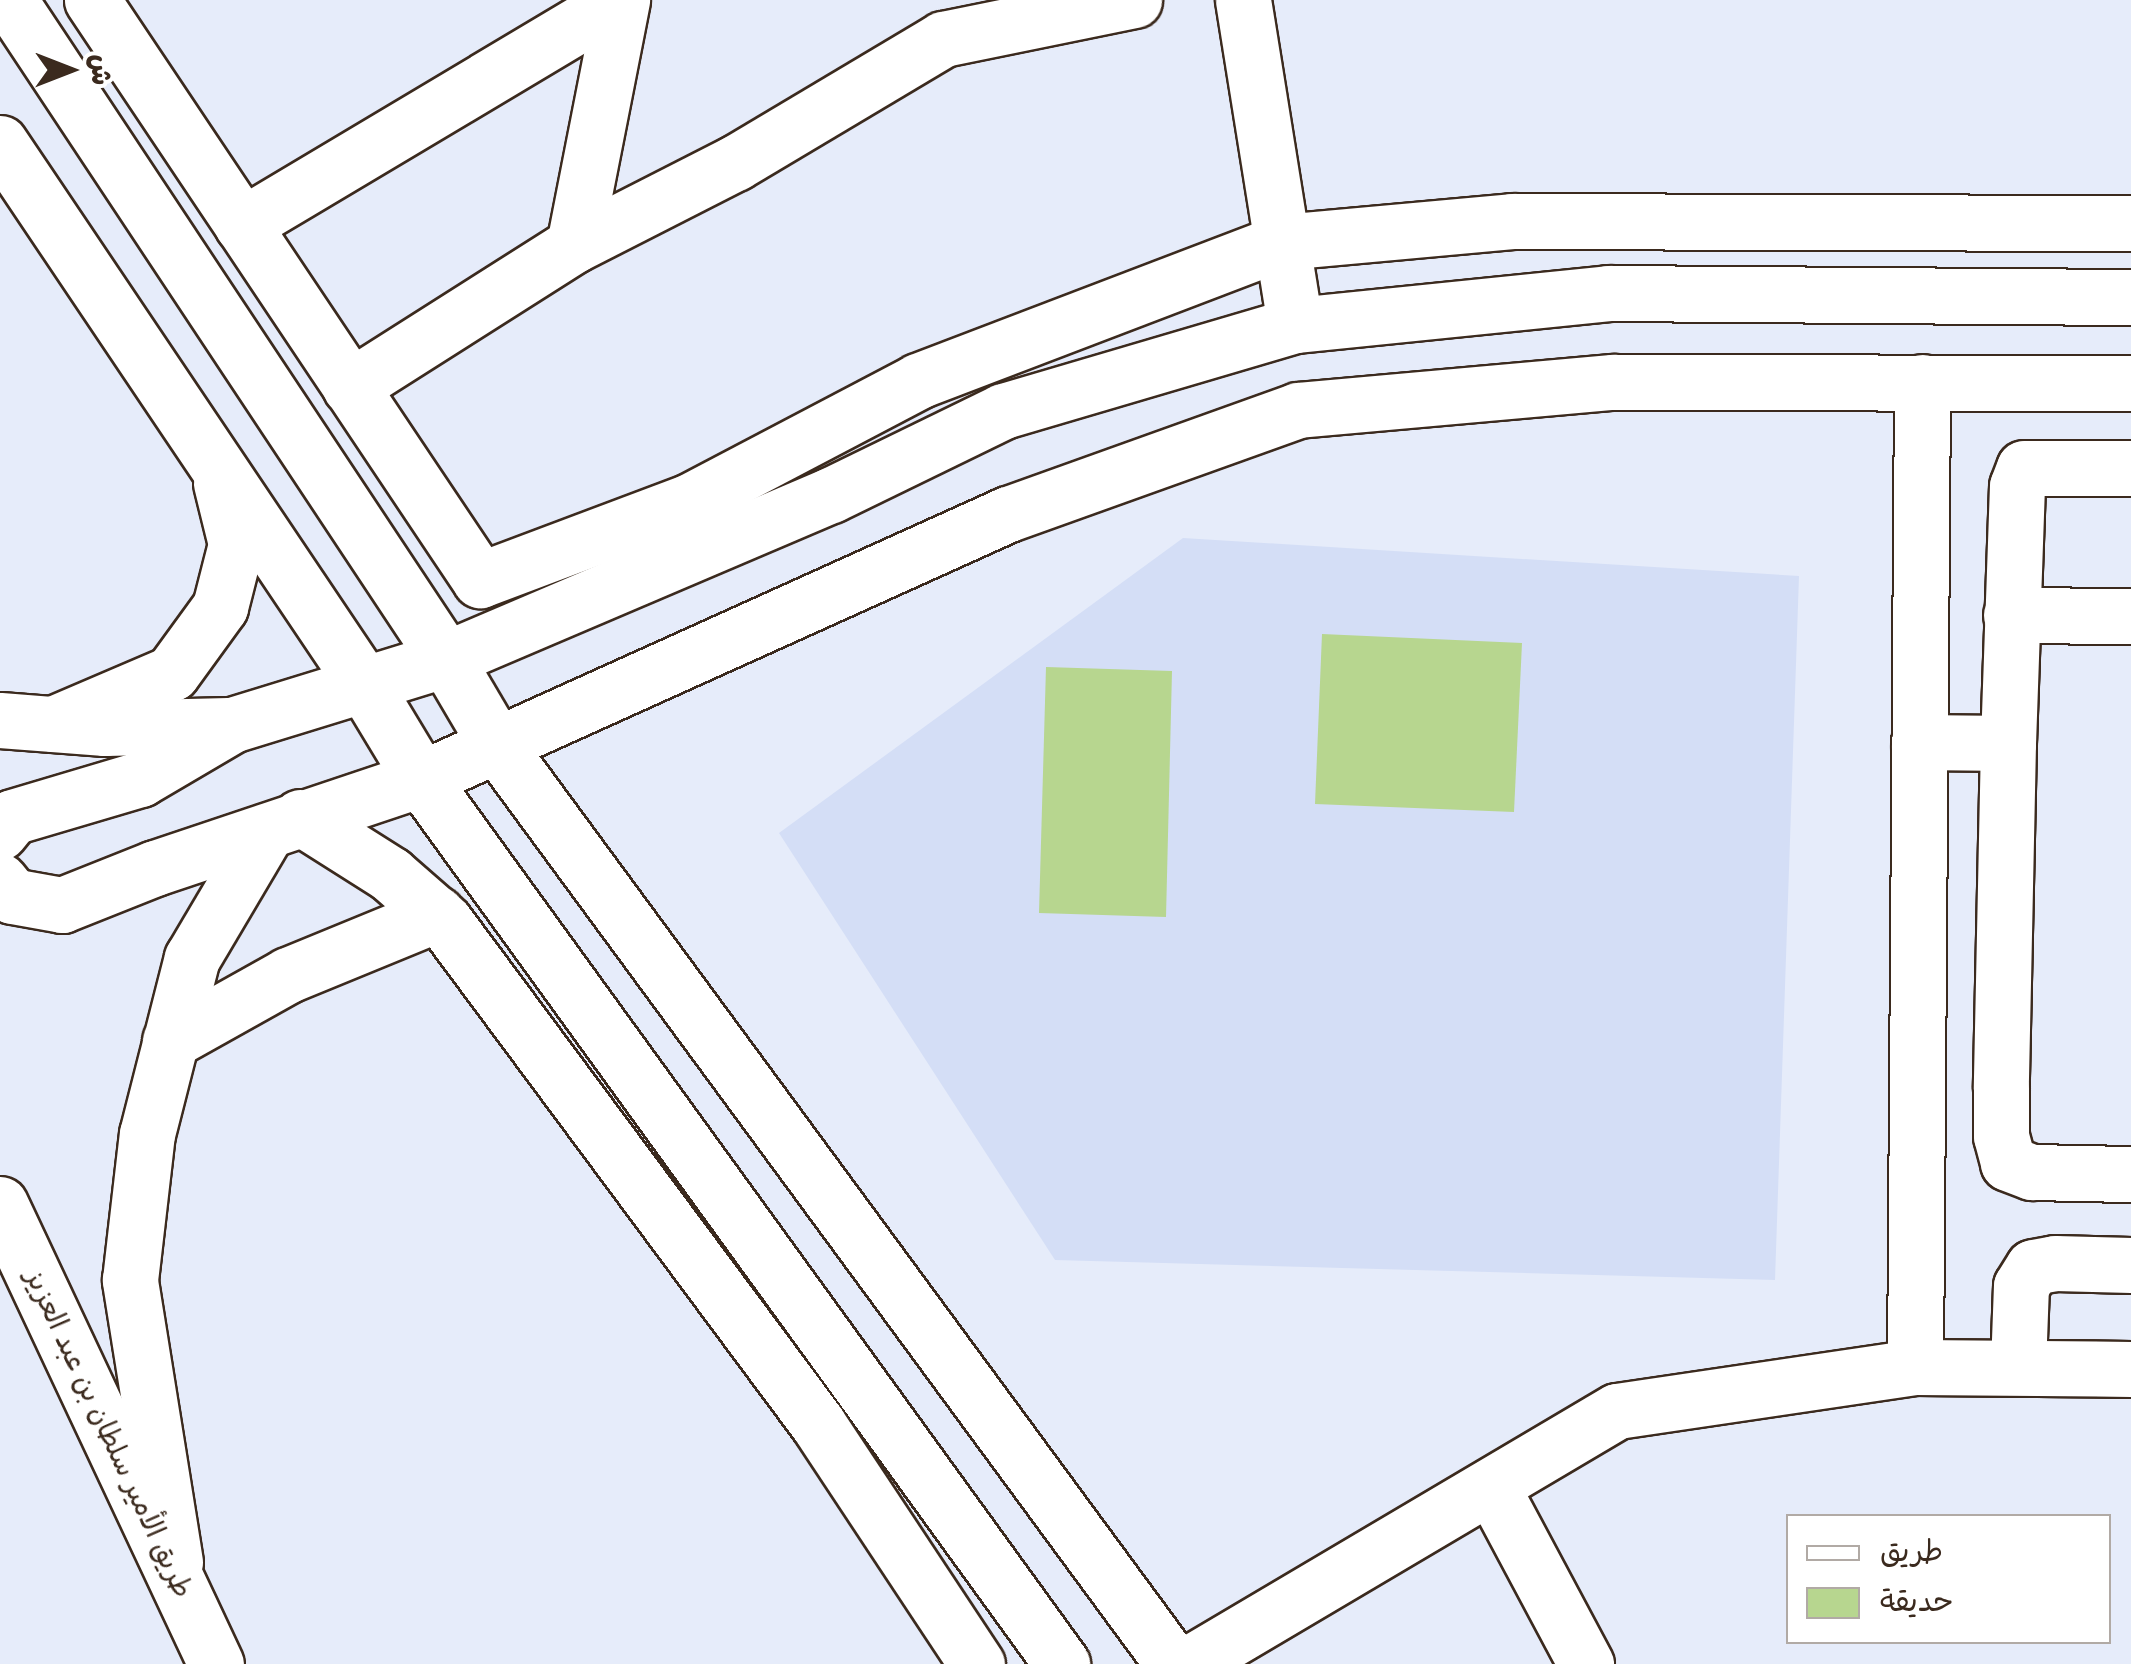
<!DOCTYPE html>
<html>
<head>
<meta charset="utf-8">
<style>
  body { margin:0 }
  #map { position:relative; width:2131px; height:1664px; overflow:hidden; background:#e6ecfa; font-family:"Balsamiq Sans","Playpen Sans Arabic",sans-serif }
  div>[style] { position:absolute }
  .built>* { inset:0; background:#d4def6 }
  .green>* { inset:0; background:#b7d68f }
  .roads { filter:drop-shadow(2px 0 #3b2a1e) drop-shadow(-2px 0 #3b2a1e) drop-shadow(0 2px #3b2a1e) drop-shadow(0 -2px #3b2a1e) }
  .minor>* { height:55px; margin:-27.5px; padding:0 27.5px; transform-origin:27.5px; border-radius:27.5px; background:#fff }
  .highway>* { height:55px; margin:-27.5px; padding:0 27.5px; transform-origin:27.5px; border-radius:27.5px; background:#fff }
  span { translate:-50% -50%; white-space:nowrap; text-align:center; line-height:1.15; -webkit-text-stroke:8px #fff; paint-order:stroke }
  .street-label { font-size:28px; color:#3b2a1e }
  .legend { position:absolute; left:1786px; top:1514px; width:325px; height:130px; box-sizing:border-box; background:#fff; border:2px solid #b1aaa5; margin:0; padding:12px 18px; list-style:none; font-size:30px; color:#3b2a1e }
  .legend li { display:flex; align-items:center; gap:20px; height:50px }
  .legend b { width:50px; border:2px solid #b1aaa5 }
  .north { position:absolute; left:20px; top:20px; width:100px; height:100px; -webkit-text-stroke:8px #fff; paint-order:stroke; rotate:90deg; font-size:28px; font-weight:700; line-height:40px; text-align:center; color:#3b2a1e }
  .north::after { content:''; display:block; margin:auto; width:35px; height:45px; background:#3b2a1e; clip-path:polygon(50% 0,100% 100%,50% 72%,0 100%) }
</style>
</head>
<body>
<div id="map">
  <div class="built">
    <i style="clip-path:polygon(1183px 538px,1799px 576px,1775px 1280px,1055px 1260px,779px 833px)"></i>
  </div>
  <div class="green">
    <i style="clip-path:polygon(1322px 634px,1522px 643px,1514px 812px,1315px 804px)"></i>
    <i style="clip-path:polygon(1046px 667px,1172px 671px,1166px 917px,1039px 913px)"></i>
  </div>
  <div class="roads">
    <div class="minor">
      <i style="left:9px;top:0;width:791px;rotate:56.45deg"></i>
      <i style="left:446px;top:659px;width:99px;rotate:59.5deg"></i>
      <i style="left:496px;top:744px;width:1142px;rotate:53.65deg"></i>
      <i style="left:92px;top:0;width:698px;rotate:56.22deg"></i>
      <i style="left:480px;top:580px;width:222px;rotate:-20.6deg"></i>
      <i style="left:688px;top:502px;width:260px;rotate:-27.7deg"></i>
      <i style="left:918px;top:381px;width:390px;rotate:-20.9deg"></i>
      <i style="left:1282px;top:242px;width:231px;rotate:-5.2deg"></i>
      <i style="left:1512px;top:221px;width:619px;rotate:0.19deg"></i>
      <i style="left:1243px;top:0;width:329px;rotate:80.9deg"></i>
      <i style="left:0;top:143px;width:654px;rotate:56.09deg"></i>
      <i style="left:365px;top:686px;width:109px;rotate:58.9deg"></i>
      <i style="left:421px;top:779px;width:1093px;rotate:54.08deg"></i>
      <i style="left:242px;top:225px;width:439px;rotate:-30.8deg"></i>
      <i style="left:574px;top:245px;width:250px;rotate:-78.9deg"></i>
      <i style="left:350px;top:387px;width:265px;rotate:-32.4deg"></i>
      <i style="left:574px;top:245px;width:181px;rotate:-27deg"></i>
      <i style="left:735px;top:163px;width:242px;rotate:-30.8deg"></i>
      <i style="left:943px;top:39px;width:195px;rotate:-11.5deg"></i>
      <i style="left:2011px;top:615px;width:120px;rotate:0.5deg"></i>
      <i style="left:0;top:720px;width:105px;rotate:4.4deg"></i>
      <i style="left:105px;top:728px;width:124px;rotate:-1.4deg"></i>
      <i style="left:53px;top:724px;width:129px;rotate:-23.2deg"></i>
      <i style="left:172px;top:673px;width:82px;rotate:-54deg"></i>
      <i style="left:220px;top:607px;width:65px;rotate:-75.7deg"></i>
      <i style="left:236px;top:544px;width:63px;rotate:-103.8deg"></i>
      <i style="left:1919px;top:742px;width:89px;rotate:0.6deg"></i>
      <i style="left:2008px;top:743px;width:257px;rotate:-88deg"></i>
      <i style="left:2017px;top:486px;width:19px;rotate:-69deg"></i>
      <i style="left:2024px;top:468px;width:107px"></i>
      <i style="left:2008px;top:743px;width:345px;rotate:91.2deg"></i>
      <i style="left:2001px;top:1088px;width:48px;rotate:90deg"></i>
      <i style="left:2001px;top:1136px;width:28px;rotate:75deg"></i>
      <i style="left:2008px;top:1163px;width:26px;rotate:21deg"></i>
      <i style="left:2032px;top:1172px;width:99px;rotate:1.2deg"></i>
      <i style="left:300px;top:817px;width:107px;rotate:32.3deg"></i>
      <i style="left:390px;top:874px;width:73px;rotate:41.1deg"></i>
      <i style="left:445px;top:922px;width:625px;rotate:53.39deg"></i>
      <i style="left:818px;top:1424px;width:288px;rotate:56.5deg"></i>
      <i style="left:0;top:832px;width:19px;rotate:-51deg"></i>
      <i style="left:12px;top:817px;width:134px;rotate:-16.5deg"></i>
      <i style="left:140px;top:779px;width:107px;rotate:-30.4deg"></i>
      <i style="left:232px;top:725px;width:224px;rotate:-17.1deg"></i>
      <i style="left:446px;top:659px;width:418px;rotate:-23.1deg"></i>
      <i style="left:831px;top:495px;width:191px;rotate:-26deg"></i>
      <i style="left:1003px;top:411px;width:304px;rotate:-16.4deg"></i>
      <i style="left:1295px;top:325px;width:315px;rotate:-5.8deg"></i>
      <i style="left:1608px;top:293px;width:523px;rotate:0.44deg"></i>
      <i style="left:0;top:881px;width:19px;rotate:51deg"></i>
      <i style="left:12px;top:896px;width:51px;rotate:10.2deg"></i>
      <i style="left:62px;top:905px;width:100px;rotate:-21.7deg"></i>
      <i style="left:155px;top:868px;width:280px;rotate:-18.5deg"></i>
      <i style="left:421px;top:779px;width:644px;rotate:-24.3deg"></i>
      <i style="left:1008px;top:514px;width:308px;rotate:-19.7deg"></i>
      <i style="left:1298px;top:410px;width:316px;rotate:-5.1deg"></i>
      <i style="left:1613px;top:382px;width:518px;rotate:0.11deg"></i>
      <i style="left:170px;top:1041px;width:135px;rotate:-29.2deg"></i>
      <i style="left:288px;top:975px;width:161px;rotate:-22.3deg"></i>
      <i style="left:1915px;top:1367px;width:985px;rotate:-89.59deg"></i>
      <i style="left:2018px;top:1367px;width:81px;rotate:-87.9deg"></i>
      <i style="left:2021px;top:1286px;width:22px;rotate:-58deg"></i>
      <i style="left:2033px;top:1267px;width:22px;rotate:-10deg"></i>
      <i style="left:2055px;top:1263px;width:76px;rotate:1.5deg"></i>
      <i style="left:1491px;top:1486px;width:202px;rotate:61.9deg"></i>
      <i style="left:175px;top:1562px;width:286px;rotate:-99.1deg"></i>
      <i style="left:130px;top:1280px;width:147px;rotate:-83.4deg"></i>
      <i style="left:147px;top:1134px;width:182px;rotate:-75.7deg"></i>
      <i style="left:192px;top:958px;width:147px;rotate:-59.4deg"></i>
      <i style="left:1189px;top:1664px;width:497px;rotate:-30.6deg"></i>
      <i style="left:1617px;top:1411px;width:301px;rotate:-8.4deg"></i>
      <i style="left:1915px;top:1367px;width:216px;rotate:0.5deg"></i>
    </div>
    <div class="highway">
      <i style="left:0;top:1204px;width:508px;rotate:64.85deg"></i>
    </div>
  </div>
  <div class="street-label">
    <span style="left:108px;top:1434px;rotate:65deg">طريق الأمير سلطان بن عبد العزيز</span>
  </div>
  <ul class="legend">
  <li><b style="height:12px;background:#fff"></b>طريق</li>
  <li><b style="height:28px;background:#b7d68f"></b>حديقة</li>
  </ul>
  <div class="north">ش</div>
</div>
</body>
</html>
